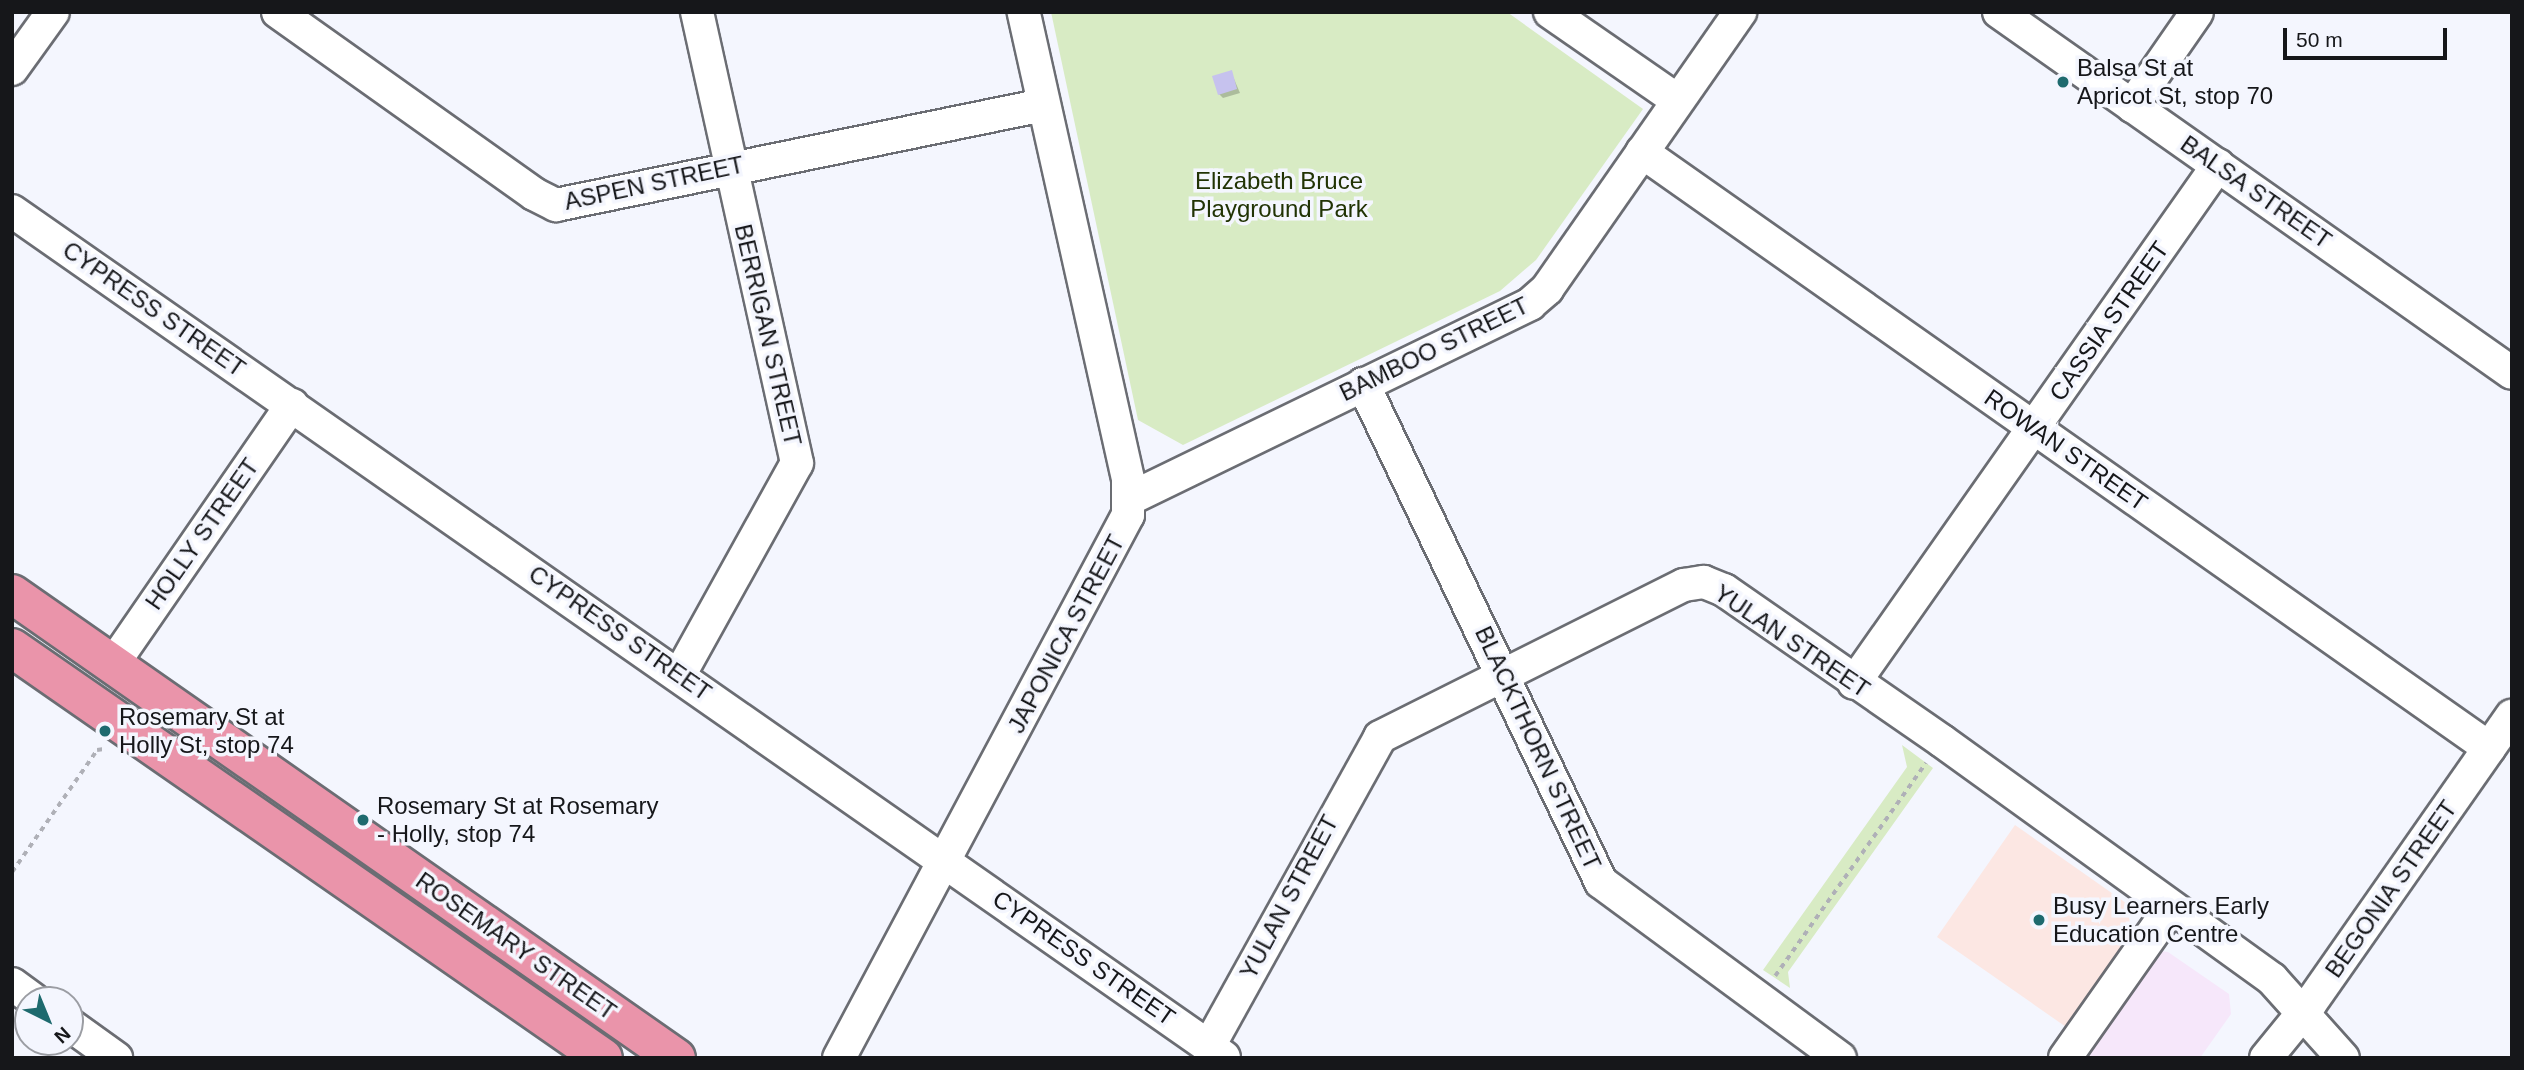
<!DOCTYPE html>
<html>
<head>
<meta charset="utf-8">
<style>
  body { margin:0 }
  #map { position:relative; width:2524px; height:1070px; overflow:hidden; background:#f4f6fe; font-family:Arial,sans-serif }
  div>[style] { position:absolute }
  .commercial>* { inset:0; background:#f6e7fa }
  .education>* { inset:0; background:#fce7e3 }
  .green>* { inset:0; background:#d8ebc4 }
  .shadow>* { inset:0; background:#0003 }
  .building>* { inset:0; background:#c6c2ee }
  .path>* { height:3.5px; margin-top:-1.75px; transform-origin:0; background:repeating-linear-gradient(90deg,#afb0b7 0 5px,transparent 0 10px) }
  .roads { filter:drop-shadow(2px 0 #6b6d73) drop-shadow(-2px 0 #6b6d73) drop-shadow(0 2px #6b6d73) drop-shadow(0 -2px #6b6d73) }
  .minor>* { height:32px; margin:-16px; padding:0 16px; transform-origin:16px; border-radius:16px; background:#fff }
  .major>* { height:38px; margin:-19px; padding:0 19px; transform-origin:19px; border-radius:19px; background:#ea94aa }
  .dots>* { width:19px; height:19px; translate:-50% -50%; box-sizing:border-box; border:4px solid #f4f6fe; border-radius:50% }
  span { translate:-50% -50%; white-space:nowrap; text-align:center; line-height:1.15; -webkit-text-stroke:7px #f4f6fe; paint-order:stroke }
  .poi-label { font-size:24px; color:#16171a }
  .left { translate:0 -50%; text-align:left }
  .park-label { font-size:24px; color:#213304 }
  .street-label { font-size:24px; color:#16171a }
  .frame { position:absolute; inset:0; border:14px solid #16171a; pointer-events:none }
  .north { position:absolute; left:14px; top:986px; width:70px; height:70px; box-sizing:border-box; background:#f4f6fe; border:2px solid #9b9da3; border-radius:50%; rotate:137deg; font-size:19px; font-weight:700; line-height:28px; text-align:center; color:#16171a }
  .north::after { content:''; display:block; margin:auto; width:24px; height:32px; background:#1e6a6e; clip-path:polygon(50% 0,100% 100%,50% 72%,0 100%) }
  .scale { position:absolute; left:2283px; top:28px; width:164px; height:32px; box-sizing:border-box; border:4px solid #16171a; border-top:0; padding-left:9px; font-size:21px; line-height:24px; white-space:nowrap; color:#16171a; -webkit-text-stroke:5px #f4f6fe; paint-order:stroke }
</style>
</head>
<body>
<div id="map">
  <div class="commercial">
    <i style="clip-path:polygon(2152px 950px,2168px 952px,2229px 994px,2231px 1014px,2200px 1058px,2077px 1058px)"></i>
  </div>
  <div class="education">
    <i style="clip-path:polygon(2015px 825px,2126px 903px,2133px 938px,2069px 1029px,1937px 937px)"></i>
  </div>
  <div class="green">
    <i style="clip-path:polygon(1051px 12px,1507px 12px,1643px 109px,1536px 260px,1500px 291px,1183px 445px,1138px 420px)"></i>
    <i style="clip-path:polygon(1902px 745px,1933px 768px,1788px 972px,1790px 988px,1763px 970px,1907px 767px)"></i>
  </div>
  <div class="shadow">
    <i style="clip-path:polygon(1231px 72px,1240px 93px,1223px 98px,1219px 94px)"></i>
  </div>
  <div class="building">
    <i style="clip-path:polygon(1232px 70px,1237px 89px,1218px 95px,1212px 76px)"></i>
  </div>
  <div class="path">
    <i style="left:12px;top:872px;width:149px;rotate:-55.1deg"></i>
    <i style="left:97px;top:750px;width:7px;rotate:-8deg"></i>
    <i style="left:1775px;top:976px;width:261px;rotate:-54.7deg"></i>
  </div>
  <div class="roads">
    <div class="minor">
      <i style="left:278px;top:12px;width:314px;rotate:35.4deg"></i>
      <i style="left:534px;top:194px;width:25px;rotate:27deg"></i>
      <i style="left:556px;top:205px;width:497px;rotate:-11.6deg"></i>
      <i style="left:1550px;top:12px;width:155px;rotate:34.7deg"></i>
      <i style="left:1999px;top:12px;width:627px;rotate:35.13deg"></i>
      <i style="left:12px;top:69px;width:70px;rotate:-54.3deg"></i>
      <i style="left:2132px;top:106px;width:114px;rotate:-55.3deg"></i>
      <i style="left:1642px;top:152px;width:1036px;rotate:35.13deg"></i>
      <i style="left:12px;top:211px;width:1478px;rotate:34.92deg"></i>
      <i style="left:1363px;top:384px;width:552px;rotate:64.46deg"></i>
      <i style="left:1601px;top:882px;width:297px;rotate:36.4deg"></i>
      <i style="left:1129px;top:499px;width:446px;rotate:-25.9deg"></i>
      <i style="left:1530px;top:304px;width:23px;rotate:-41deg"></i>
      <i style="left:1547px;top:289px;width:338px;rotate:-55.1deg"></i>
      <i style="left:113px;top:664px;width:315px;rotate:-55.4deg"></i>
      <i style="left:680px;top:674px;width:241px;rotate:-61deg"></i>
      <i style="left:797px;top:463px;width:462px;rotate:-102.5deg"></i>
      <i style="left:1854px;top:683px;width:633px;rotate:-54.9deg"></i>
      <i style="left:12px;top:984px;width:27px;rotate:36deg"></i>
      <i style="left:70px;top:1025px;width:57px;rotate:35.7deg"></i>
      <i style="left:1209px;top:1046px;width:353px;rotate:-61deg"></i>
      <i style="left:1380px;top:737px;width:340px;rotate:-26.6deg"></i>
      <i style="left:1684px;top:585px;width:20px;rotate:-9deg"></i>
      <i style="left:1704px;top:582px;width:22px;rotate:22deg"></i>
      <i style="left:1724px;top:590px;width:265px;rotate:34.7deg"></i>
      <i style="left:1942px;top:741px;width:407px;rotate:35.8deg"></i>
      <i style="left:2272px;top:979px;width:106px;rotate:48.1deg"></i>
      <i style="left:839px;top:1058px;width:615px;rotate:-61.98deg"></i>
      <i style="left:1128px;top:515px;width:36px;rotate:-90deg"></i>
      <i style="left:1128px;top:479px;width:478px;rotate:-102.6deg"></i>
      <i style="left:2065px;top:1058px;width:184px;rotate:-54.9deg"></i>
      <i style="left:2266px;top:1058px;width:70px;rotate:-50.8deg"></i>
      <i style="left:2310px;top:1004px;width:352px;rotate:-55deg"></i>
    </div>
    <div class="major">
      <i style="left:12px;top:594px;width:810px;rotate:34.95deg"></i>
      <i style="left:12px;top:648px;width:719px;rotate:34.75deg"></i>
    </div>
  </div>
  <div class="dots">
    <i style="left:2063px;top:82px;background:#1e6a6e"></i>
    <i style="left:105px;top:731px;background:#1e6a6e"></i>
    <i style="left:363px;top:820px;background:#1e6a6e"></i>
    <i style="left:2039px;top:920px;background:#1e6a6e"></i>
  </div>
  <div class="poi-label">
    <span class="left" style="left:2077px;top:82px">Balsa St at<br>Apricot St, stop 70</span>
    <span class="left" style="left:119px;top:731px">Rosemary St at<br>Holly St, stop 74</span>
    <span class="left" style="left:377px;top:820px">Rosemary St at Rosemary<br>- Holly, stop 74</span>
    <span class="left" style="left:2053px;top:920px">Busy Learners Early<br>Education Centre</span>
  </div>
  <div class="park-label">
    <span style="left:1279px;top:195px">Elizabeth Bruce<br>Playground Park</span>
  </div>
  <div class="street-label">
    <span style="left:654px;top:183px;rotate:-12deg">ASPEN STREET</span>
    <span style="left:2256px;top:192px;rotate:35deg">BALSA STREET</span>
    <span style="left:154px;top:309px;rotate:35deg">CYPRESS STREET</span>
    <span style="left:2109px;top:321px;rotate:-55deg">CASSIA STREET</span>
    <span style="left:768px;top:335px;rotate:77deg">BERRIGAN STREET</span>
    <span style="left:1434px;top:349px;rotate:-26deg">BAMBOO STREET</span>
    <span style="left:2066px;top:450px;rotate:35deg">ROWAN STREET</span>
    <span style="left:202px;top:534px;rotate:-55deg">HOLLY STREET</span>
    <span style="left:620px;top:633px;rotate:35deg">CYPRESS STREET</span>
    <span style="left:1066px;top:634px;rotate:-62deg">JAPONICA STREET</span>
    <span style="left:1792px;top:641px;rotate:34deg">YULAN STREET</span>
    <span style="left:1538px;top:748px;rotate:65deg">BLACKTHORN STREET</span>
    <span style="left:2391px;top:889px;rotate:-55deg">BEGONIA STREET</span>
    <span style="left:1289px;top:897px;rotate:-62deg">YULAN STREET</span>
    <span style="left:516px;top:946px;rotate:35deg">ROSEMARY STREET</span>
    <span style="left:1084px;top:958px;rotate:35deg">CYPRESS STREET</span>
  </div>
  <div class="frame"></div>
  <div class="north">N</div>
  <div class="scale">50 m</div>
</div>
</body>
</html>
